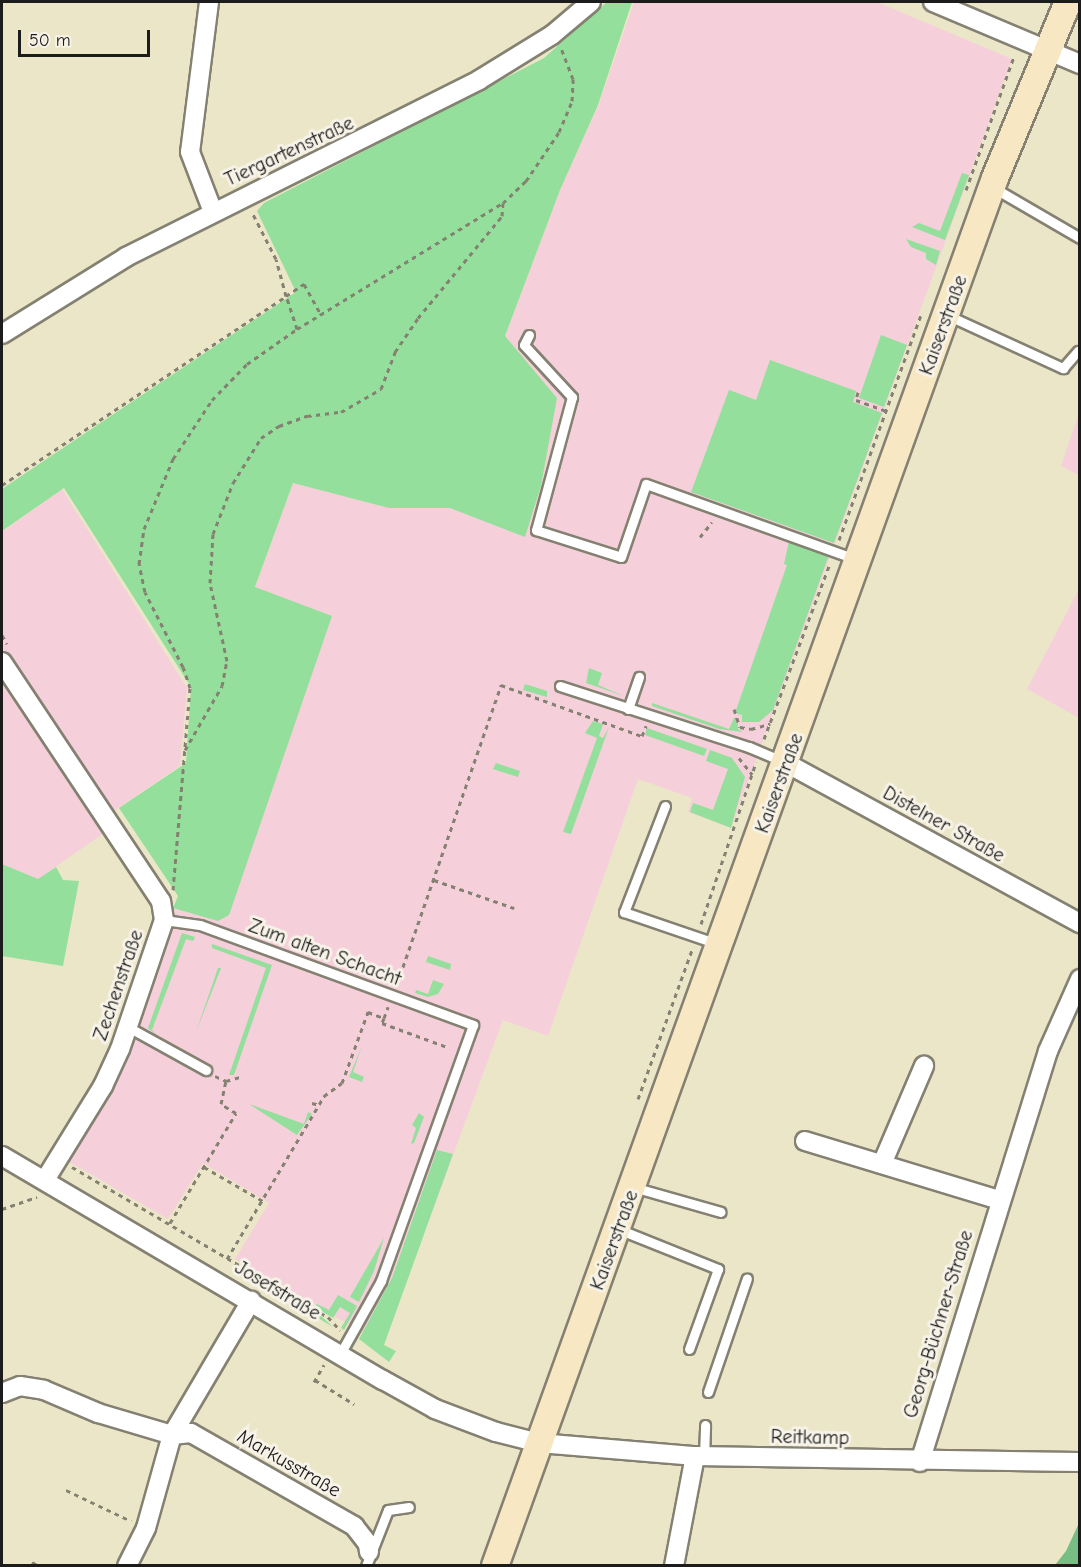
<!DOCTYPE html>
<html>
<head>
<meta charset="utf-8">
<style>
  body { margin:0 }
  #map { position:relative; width:1081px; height:1567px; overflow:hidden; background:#ece6c9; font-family:"Comic Neue",sans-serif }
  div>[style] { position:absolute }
  .built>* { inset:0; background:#f5cfda }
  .green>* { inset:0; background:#93df9b }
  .forest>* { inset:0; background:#76be83 }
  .path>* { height:3px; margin-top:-1.5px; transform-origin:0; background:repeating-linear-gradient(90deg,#848172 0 4.5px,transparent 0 9px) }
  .roads { filter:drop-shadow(2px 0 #848172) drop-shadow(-2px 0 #848172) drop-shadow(0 2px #848172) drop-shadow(0 -2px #848172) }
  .service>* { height:9px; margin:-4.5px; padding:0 4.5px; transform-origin:4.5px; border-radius:4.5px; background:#fff }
  .minor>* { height:18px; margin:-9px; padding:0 9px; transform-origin:9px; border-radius:9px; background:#fff }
  .secondary>* { height:26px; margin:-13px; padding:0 13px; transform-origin:13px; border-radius:13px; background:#f7e8c3 }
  span { translate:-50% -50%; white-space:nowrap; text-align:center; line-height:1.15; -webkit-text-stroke:6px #f7f3e8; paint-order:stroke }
  .street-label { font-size:20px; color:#1c1c1c }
  .frame { position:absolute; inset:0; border:3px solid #1c1c1c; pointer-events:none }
  .scale { position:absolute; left:18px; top:30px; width:132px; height:27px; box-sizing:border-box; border:3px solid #1c1c1c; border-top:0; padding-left:8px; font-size:18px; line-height:21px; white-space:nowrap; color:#1c1c1c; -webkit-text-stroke:4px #f7f3e8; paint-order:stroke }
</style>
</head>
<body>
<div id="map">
  <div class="built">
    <i style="clip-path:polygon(634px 2px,877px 2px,1012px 59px,731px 828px,688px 812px,692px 798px,638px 779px,548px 1036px,503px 1020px,383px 1344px,235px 1259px,269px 1203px,203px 1163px,168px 1219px,68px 1161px,108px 1094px,136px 1030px,173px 908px,218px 921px,228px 910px,332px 616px,255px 588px,293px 483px,389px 508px,450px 508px,525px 536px,541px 486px,557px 398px,505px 336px,560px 190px,599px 104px)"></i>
    <i style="clip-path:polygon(1079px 413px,1080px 475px,1079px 475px,1061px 466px)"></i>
    <i style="clip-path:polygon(62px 489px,187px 688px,180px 766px,111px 813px,117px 824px,38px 879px,2px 864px,2px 532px)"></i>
    <i style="clip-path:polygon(1079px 589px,1079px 718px,1027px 689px)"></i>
  </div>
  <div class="green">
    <i style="clip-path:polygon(607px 2px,632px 2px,598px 105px,560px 190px,505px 336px,557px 398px,541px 486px,525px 537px,450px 508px,389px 508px,293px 483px,255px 587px,332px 616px,229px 915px,218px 921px,173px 908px,178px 896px,119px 808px,186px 763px,191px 687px,64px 488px,2px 531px,2px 489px,296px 292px,257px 211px,264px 203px,544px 58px)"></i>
    <i style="clip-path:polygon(962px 173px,969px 175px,945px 240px,912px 227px,919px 223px,940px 231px)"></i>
    <i style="clip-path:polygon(906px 239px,940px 251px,936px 265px,926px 259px,926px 253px,911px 247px)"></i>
    <i style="clip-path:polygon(881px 335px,907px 345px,884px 407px,859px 398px)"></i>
    <i style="clip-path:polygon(770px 360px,856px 391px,853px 402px,882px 413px,834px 543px,691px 492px,729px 390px,756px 400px)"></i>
    <i style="clip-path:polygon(789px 541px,829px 555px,773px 710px,759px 722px,742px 722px,742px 715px,735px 713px,787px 565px,784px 564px)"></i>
    <i style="clip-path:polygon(589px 668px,602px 673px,598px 685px,624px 696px,586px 683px)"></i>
    <i style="clip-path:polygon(525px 684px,547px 691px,547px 697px,523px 690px)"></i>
    <i style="clip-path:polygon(652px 703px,729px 729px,734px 718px,737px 718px,738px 729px,743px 732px,719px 729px,652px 706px)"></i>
    <i style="clip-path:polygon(593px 721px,603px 724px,599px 736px,603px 738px,609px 727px,571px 834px,563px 832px,597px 738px,585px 733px)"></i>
    <i style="clip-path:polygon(647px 728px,707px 749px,704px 756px,645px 735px)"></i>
    <i style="clip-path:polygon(710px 750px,732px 758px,745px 777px,731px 828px,690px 812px,693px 803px,713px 810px,728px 769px,706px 761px)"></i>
    <i style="clip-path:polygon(496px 763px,520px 771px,518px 777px,493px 769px)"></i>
    <i style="clip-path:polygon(2px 864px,38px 879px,56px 867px,63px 880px,79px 881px,63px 966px,2px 956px)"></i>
    <i style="clip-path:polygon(182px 933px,195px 937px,193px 941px,186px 939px,152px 1030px,158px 1036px,148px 1028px)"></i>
    <i style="clip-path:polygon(212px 944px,272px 965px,234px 1075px,229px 1075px,266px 968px,212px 948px)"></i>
    <i style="clip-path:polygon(428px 956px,451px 964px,450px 970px,426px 962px)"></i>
    <i style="clip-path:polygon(218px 968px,221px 968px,196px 1032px)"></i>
    <i style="clip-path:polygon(433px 980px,444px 984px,438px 994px,428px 997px,415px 993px,416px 990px,428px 994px)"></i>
    <i style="clip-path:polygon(362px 1046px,353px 1072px,364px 1077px,362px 1082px,349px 1077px)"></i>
    <i style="clip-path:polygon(249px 1104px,304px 1124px,308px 1112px,312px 1114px,297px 1135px)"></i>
    <i style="clip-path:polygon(419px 1113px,424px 1117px,414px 1143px,411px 1144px,416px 1128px,412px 1125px)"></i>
    <i style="clip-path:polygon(437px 1150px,453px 1154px,384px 1345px,396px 1351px,389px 1362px,359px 1339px,392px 1278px)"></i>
    <i style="clip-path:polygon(384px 1238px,374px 1271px,359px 1302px,350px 1297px)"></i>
    <i style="clip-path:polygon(280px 1291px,320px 1315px,333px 1327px,281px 1296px)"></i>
    <i style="clip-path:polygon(338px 1295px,357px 1306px,344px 1330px,341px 1328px,350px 1313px,340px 1307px,333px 1318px,315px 1307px,317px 1304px,329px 1310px)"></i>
  </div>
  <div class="forest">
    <i style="clip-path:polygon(1079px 1523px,1079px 1565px,1055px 1565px,1066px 1551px)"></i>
  </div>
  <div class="path">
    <i style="left:966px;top:190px;width:141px;rotate:-70.2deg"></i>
    <i style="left:297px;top:329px;width:241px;rotate:-31.5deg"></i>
    <i style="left:503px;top:203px;width:32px;rotate:-44deg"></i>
    <i style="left:526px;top:181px;width:59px;rotate:-56deg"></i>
    <i style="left:559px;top:132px;width:34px;rotate:-67deg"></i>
    <i style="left:572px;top:101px;width:22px;rotate:-87deg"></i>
    <i style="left:573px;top:79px;width:33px;rotate:-111deg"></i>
    <i style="left:858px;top:392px;width:8px;rotate:104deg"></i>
    <i style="left:856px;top:400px;width:32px;rotate:20deg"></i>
    <i style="left:2px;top:485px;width:341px;rotate:-33.6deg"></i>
    <i style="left:286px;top:296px;width:38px;rotate:-105deg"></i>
    <i style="left:276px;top:259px;width:53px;rotate:-117.1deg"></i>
    <i style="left:700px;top:537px;width:19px;rotate:-51deg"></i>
    <i style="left:839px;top:540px;width:239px;rotate:-70deg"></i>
    <i style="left:2px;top:635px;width:10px;rotate:61deg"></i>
    <i style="left:734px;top:709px;width:19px;rotate:72deg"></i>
    <i style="left:740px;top:727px;width:11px;rotate:10deg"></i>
    <i style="left:751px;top:729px;width:20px;rotate:-15deg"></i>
    <i style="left:764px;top:739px;width:188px;rotate:-69.4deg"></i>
    <i style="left:185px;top:750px;width:74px;rotate:-60deg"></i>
    <i style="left:222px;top:686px;width:25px;rotate:-79deg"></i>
    <i style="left:227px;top:661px;width:80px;rotate:-102.3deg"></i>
    <i style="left:210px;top:583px;width:49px;rotate:-86.5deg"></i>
    <i style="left:213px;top:534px;width:55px;rotate:-68.6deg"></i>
    <i style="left:233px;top:483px;width:53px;rotate:-58.1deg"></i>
    <i style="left:261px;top:438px;width:22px;rotate:-34deg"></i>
    <i style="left:279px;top:426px;width:30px;rotate:-20deg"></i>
    <i style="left:307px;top:416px;width:34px;rotate:-7deg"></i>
    <i style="left:341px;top:412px;width:46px;rotate:-29.9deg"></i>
    <i style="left:381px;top:389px;width:40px;rotate:-69deg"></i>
    <i style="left:395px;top:352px;width:41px;rotate:-55.9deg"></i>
    <i style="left:418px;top:318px;width:132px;rotate:-50.5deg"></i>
    <i style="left:502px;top:216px;width:13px;rotate:-86deg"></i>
    <i style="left:739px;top:758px;width:21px;rotate:51deg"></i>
    <i style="left:434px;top:880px;width:85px;rotate:19.3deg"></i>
    <i style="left:173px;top:890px;width:203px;rotate:-85.2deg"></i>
    <i style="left:190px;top:688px;width:22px;rotate:-108deg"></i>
    <i style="left:183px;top:667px;width:84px;rotate:-116.9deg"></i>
    <i style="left:145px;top:592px;width:29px;rotate:-102deg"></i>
    <i style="left:139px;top:564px;width:35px;rotate:-82deg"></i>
    <i style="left:144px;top:529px;width:76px;rotate:-67.5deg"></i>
    <i style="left:173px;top:459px;width:71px;rotate:-56.5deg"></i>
    <i style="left:212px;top:400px;width:50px;rotate:-45.8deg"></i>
    <i style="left:247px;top:364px;width:61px;rotate:-35deg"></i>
    <i style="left:297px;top:329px;width:35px;rotate:-108deg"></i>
    <i style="left:286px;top:296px;width:22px;rotate:-34deg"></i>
    <i style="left:304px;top:284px;width:33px;rotate:61deg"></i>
    <i style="left:701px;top:924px;width:171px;rotate:-71.2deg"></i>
    <i style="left:397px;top:984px;width:317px;rotate:-70.8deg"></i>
    <i style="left:501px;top:685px;width:150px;rotate:19.9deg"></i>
    <i style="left:642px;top:736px;width:11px;rotate:-68deg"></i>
    <i style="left:384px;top:1018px;width:5px;rotate:112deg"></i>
    <i style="left:382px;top:1023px;width:72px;rotate:20.2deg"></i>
    <i style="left:215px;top:1076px;width:12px;rotate:24deg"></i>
    <i style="left:226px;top:1081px;width:15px;rotate:-16deg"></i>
    <i style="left:638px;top:1099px;width:162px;rotate:-70.1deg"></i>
    <i style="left:312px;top:1103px;width:8px;rotate:14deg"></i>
    <i style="left:72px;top:1167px;width:297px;rotate:30.4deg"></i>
    <i style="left:328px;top:1317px;width:18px;rotate:47deg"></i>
    <i style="left:204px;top:1167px;width:68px;rotate:30deg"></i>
    <i style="left:2px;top:1209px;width:37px;rotate:-19deg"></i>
    <i style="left:170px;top:1223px;width:128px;rotate:-59deg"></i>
    <i style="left:236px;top:1113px;width:17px;rotate:-149deg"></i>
    <i style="left:221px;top:1104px;width:24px;rotate:-78deg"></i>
    <i style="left:227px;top:1259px;width:190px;rotate:-59.2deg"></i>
    <i style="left:324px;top:1096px;width:22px;rotate:-36deg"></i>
    <i style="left:342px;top:1083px;width:76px;rotate:-69.9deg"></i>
    <i style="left:368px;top:1012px;width:17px;rotate:21deg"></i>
    <i style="left:384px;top:1018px;width:12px;rotate:-70deg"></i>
    <i style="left:315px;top:1380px;width:46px;rotate:31.6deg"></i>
    <i style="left:314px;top:1382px;width:20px;rotate:-60deg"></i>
    <i style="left:66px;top:1490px;width:72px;rotate:25.5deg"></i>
    <i style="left:32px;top:1562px;width:8px;rotate:30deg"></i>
  </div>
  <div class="roads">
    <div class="service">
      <i style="left:994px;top:188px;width:99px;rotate:30.2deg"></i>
      <i style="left:947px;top:315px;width:128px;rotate:24.6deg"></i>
      <i style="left:1063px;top:368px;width:23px;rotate:-49deg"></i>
      <i style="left:529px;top:335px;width:11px;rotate:117deg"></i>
      <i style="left:524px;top:345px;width:71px;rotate:47.3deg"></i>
      <i style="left:572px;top:397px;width:138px;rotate:105.1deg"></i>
      <i style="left:536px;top:530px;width:89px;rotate:17.6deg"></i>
      <i style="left:621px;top:557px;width:77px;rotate:-71.1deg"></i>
      <i style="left:646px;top:484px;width:223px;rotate:19.7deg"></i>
      <i style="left:560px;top:686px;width:199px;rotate:17.9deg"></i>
      <i style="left:749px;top:747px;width:38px;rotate:23deg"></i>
      <i style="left:628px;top:709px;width:34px;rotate:-71deg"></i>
      <i style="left:665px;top:806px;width:114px;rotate:111.1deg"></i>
      <i style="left:624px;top:912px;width:99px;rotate:18.8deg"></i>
      <i style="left:164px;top:920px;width:36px;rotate:8deg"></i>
      <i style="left:200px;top:925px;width:291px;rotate:20.1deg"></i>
      <i style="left:473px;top:1025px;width:272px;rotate:109.8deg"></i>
      <i style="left:381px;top:1281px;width:84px;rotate:119.3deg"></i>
      <i style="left:130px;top:1028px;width:87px;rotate:28.9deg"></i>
      <i style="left:633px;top:1187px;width:91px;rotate:15.9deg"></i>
      <i style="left:618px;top:1229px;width:108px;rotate:21.8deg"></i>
      <i style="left:718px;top:1269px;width:85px;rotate:109.9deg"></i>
      <i style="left:708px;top:1392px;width:120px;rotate:-71.1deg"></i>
      <i style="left:704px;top:1457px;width:32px;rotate:-88deg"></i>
      <i style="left:366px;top:1566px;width:60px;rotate:-68.6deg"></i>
      <i style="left:388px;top:1510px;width:21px;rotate:-8deg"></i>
    </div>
    <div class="minor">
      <i style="left:209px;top:2px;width:151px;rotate:97.2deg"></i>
      <i style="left:190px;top:152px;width:64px;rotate:69deg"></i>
      <i style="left:933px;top:2px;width:160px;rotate:22.9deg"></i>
      <i style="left:2px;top:334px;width:146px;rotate:-31.8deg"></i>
      <i style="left:126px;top:257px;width:395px;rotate:-26.6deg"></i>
      <i style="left:479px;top:80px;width:86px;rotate:-31.7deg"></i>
      <i style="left:552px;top:35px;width:51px;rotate:-40.2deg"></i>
      <i style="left:2px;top:662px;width:287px;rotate:56.4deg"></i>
      <i style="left:161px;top:901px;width:19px;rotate:81deg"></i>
      <i style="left:164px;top:920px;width:136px;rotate:108.8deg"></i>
      <i style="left:120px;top:1049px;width:41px;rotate:114.7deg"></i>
      <i style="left:103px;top:1086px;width:110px;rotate:121.7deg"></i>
      <i style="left:786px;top:763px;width:335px;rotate:28.6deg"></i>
      <i style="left:805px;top:1141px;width:203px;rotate:16.9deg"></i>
      <i style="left:2px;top:1156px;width:442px;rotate:30.5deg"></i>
      <i style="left:383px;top:1380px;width:60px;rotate:29.1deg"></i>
      <i style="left:435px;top:1409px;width:65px;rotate:20.7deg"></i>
      <i style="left:496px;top:1432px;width:44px;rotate:14.3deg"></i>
      <i style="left:539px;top:1443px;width:157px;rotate:4.8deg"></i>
      <i style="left:695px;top:1456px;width:385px;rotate:0.9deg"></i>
      <i style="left:882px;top:1164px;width:107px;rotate:-66.8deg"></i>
      <i style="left:2px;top:1393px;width:19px;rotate:-21deg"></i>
      <i style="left:20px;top:1386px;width:24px;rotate:9deg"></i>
      <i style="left:44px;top:1390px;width:59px;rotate:23.1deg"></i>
      <i style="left:98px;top:1413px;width:77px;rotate:16.6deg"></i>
      <i style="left:172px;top:1435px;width:19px;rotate:-6deg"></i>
      <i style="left:191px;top:1433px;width:188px;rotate:29.7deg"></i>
      <i style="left:354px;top:1526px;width:23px;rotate:52deg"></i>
      <i style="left:368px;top:1544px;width:8px;rotate:83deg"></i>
      <i style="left:920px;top:1462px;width:430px;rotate:-72.7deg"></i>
      <i style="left:1048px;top:1051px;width:79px;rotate:-66deg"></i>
      <i style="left:127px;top:1566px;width:42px;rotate:-63.4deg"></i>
      <i style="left:146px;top:1528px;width:97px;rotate:-74.4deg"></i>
      <i style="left:172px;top:1435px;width:156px;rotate:-59.5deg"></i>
      <i style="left:674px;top:1566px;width:112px;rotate:-79.2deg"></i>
    </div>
    <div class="secondary">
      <i style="left:495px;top:1566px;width:1475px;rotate:-70.19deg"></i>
      <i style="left:995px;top:178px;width:191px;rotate:-67.5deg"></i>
    </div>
  </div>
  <div class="street-label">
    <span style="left:289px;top:151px;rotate:-25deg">Tiergartenstraße</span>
    <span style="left:943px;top:325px;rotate:-70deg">Kaiserstraße</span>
    <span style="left:779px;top:783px;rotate:-70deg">Kaiserstraße</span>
    <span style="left:944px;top:824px;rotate:29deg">Distelner Straße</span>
    <span style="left:325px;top:952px;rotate:20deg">Zum alten Schacht</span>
    <span style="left:118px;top:985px;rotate:-71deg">Zechenstraße</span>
    <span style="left:614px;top:1240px;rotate:-70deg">Kaiserstraße</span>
    <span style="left:278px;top:1290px;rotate:31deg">Josefstraße</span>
    <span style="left:938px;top:1324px;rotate:-73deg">Georg-Büchner-Straße</span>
    <span style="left:810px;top:1437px;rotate:1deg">Reitkamp</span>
    <span style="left:289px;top:1463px;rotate:30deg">Markusstraße</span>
  </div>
  <div class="frame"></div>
  <div class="scale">50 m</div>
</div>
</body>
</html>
